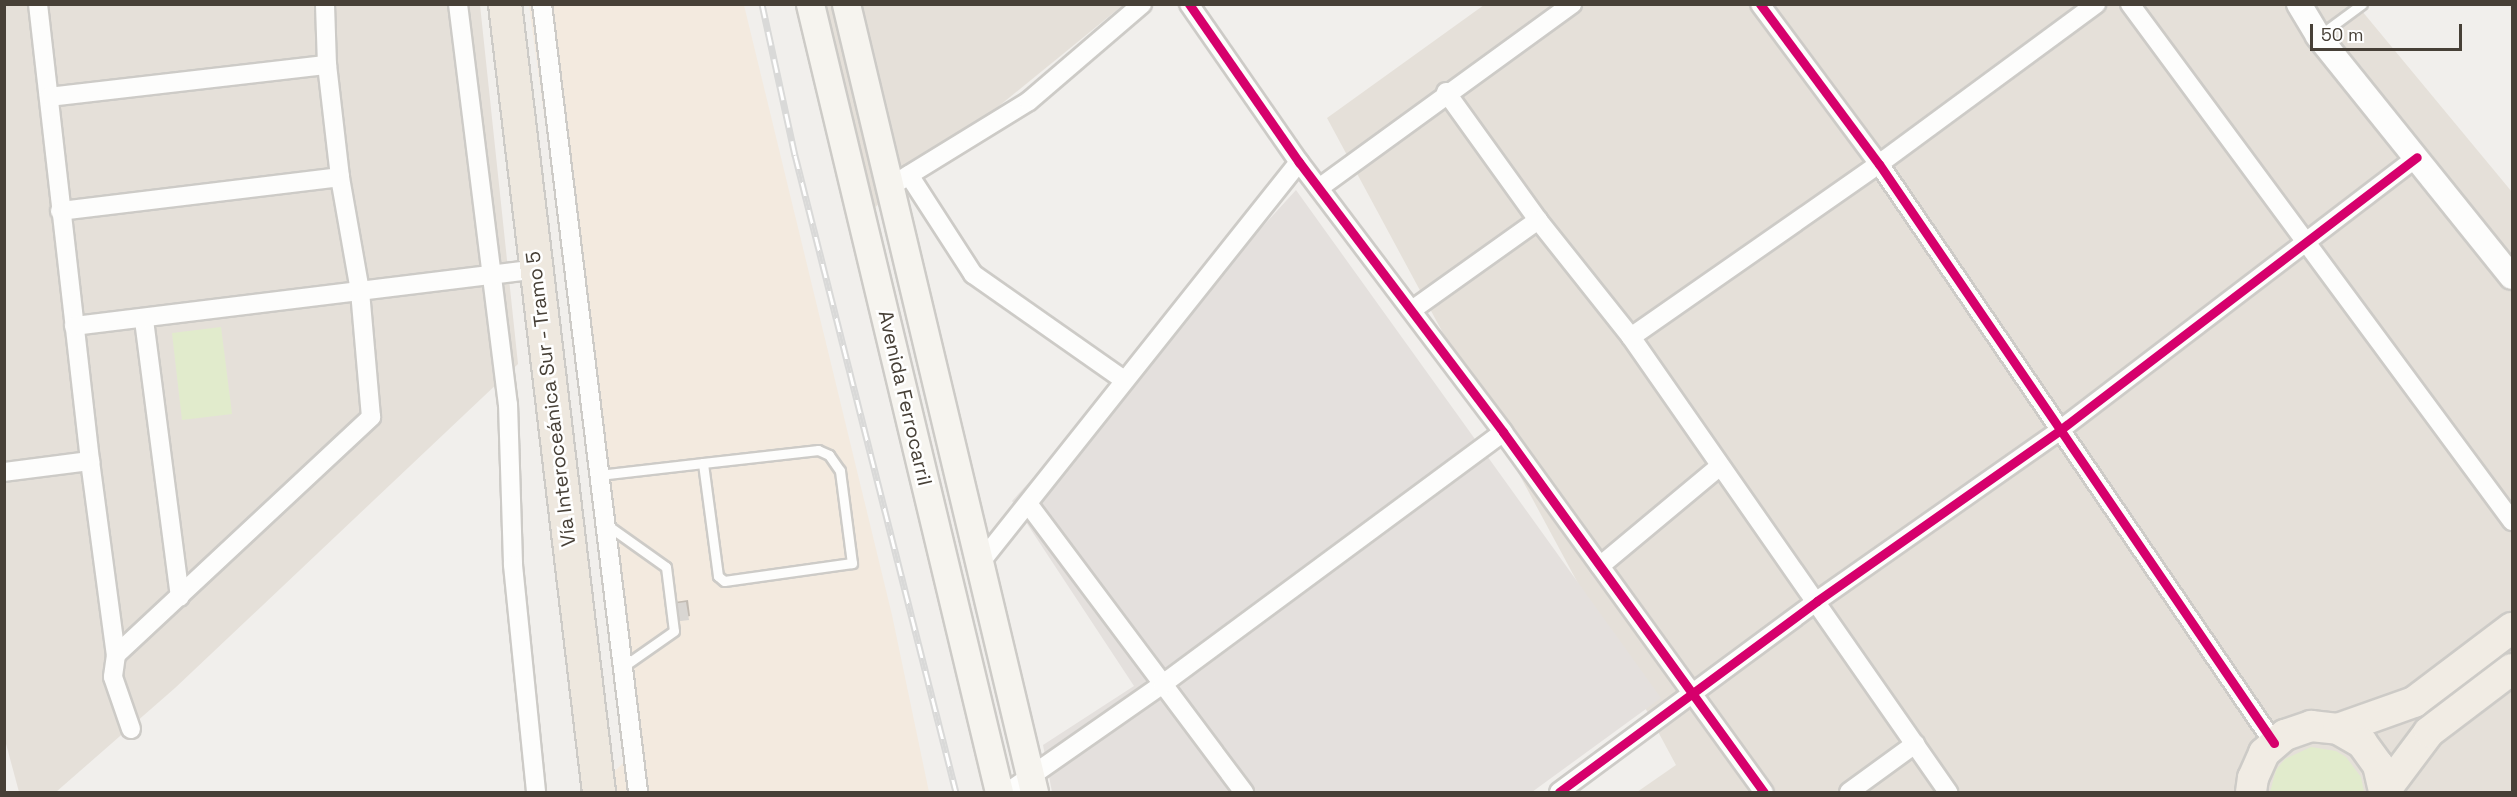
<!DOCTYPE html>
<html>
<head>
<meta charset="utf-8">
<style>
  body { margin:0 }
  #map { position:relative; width:2517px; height:797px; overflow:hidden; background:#f1efec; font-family:"Space Grotesk",sans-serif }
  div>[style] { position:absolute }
  .residential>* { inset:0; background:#e5e0d9 }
  .commercial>* { inset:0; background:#f3eadf }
  .industrial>* { inset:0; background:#e4e0dd }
  .green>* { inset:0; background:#e1ebcc }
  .shadow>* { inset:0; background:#0003 }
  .building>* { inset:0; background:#d9d6d2 }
  .roads { filter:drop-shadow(2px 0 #cdcbc7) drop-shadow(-2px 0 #cdcbc7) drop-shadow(0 2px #cdcbc7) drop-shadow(0 -2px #cdcbc7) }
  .service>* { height:9px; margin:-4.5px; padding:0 4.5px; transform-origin:4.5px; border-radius:4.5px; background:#fdfdfc }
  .minor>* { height:18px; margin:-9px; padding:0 9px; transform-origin:9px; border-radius:9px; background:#fdfdfc }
  .tertiary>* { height:24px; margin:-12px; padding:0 12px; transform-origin:12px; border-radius:12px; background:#fdfdfc }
  .secondary>* { height:27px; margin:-13.5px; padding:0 13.5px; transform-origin:13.5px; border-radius:13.5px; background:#f6f4ef }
  .primary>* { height:30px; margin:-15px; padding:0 15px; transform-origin:15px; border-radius:15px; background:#f1ece4 }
  .trunk>* { height:32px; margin:-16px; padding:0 16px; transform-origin:16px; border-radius:16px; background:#eee8df }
  .rail>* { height:7px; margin-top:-3.5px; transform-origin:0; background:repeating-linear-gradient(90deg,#fff 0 14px,#d9d9d8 0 28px); box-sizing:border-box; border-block:2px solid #d9d9d8 }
  .cycleway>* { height:9px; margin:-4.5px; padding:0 4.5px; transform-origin:4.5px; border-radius:4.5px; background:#d6006c }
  span { translate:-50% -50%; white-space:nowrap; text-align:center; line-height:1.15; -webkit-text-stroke:5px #fff; paint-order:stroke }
  .street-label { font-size:20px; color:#474037 }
  .frame { position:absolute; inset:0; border:6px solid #474037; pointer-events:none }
  .scale { position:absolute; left:2310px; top:24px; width:152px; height:27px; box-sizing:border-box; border:3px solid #474037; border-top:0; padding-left:8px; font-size:18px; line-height:21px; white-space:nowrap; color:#474037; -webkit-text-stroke:4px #fff; paint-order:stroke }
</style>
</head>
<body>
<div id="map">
  <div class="residential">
    <i style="clip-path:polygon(824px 4px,1123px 5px,874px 208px)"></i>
    <i style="clip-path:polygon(4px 5px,480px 5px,518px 364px,175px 688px,56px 792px,19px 792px,5px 740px)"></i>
    <i style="clip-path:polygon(1484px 5px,2357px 5px,2512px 192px,2512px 792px,1637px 792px,1676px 765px,1327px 118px)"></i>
  </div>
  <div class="commercial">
    <i style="clip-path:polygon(529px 5px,744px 5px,892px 615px,929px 792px,592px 792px,632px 755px)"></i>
  </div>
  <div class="industrial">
    <i style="clip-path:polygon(1296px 190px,1661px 698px,1532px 792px,1052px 792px,1043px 745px,1134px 686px,1012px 501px)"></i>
  </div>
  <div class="green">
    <i style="clip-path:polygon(221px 327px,232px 414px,182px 420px,172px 333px)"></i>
    <i style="clip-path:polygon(2311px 747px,2336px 751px,2346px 757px,2361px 777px,2364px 792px,2270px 792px,2276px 770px,2285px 759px)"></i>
  </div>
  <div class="shadow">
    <i style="clip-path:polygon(688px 600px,690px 616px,674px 620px,675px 602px)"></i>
  </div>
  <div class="building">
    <i style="clip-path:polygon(686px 602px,689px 620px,673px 622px,671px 604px)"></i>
  </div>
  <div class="roads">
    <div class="service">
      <i style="left:2320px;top:35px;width:52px;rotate:-36.4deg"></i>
      <i style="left:599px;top:475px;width:105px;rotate:-6.6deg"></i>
      <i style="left:703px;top:463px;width:116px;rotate:-6.4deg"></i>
      <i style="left:818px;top:450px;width:12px;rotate:24deg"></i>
      <i style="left:829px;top:455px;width:19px;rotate:55deg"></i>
      <i style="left:840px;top:471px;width:93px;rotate:82.6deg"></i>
      <i style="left:852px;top:563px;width:129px;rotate:172deg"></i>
      <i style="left:724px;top:581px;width:8px;rotate:-140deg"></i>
      <i style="left:718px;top:576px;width:114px;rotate:-97.6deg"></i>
      <i style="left:607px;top:525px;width:72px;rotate:35.4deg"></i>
      <i style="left:666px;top:567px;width:64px;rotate:82.9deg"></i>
      <i style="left:674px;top:631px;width:61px;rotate:145deg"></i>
    </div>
    <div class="minor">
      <i style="left:38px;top:4px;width:460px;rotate:83.5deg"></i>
      <i style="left:90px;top:461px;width:196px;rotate:82.4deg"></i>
      <i style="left:116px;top:655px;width:22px;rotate:98deg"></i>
      <i style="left:113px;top:677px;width:55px;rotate:70.9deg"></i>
      <i style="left:458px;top:4px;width:403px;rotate:82.9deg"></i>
      <i style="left:508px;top:404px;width:161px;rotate:88.2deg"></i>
      <i style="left:513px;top:565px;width:228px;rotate:84.2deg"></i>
      <i style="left:542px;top:4px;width:794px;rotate:83.05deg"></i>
      <i style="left:1189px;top:4px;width:193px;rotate:55.2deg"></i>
      <i style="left:1299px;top:162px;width:338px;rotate:52.9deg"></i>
      <i style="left:1503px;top:432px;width:445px;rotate:54.1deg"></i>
      <i style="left:1760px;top:4px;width:199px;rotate:53.4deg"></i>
      <i style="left:1879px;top:164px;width:701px;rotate:55.7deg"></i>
      <i style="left:2130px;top:4px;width:643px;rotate:53.54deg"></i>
      <i style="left:1446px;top:92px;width:158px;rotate:54.3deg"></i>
      <i style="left:1538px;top:220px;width:149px;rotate:51.5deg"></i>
      <i style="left:1631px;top:337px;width:555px;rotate:55.13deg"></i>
      <i style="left:49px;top:97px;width:280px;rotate:-6.6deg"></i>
      <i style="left:909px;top:175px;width:118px;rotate:57.1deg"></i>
      <i style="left:973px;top:274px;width:184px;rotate:35.1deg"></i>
      <i style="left:891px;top:186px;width:162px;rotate:-31.6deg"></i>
      <i style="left:1029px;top:101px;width:149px;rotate:-40.6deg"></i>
      <i style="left:1319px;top:188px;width:313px;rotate:-36deg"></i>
      <i style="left:60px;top:211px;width:282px;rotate:-6.9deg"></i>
      <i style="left:1412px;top:310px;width:155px;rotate:-35.5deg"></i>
      <i style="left:144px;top:320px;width:279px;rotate:82.6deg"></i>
      <i style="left:74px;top:326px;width:465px;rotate:-7deg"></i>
      <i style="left:1631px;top:337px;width:302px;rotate:-34.9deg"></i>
      <i style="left:1879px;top:164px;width:270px;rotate:-36.4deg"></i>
      <i style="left:4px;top:472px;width:87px;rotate:-7.3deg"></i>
      <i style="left:1029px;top:505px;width:359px;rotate:53.2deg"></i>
      <i style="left:980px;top:563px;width:512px;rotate:-51.5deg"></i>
      <i style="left:1600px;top:566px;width:155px;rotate:-39.8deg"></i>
      <i style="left:116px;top:655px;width:349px;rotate:-43deg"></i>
      <i style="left:371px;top:417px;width:126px;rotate:-95deg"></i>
      <i style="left:360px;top:291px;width:116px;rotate:-100deg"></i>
      <i style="left:340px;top:177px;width:113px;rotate:-96.6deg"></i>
      <i style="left:327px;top:65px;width:61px;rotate:-91.9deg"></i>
      <i style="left:1008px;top:792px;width:189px;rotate:-34.9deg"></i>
      <i style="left:1163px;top:684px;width:423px;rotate:-36.5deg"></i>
      <i style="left:1559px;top:792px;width:321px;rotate:-36.5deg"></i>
      <i style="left:1817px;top:601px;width:297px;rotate:-35.1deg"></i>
      <i style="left:2060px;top:430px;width:449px;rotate:-37.4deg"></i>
      <i style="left:1849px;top:792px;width:82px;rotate:-36deg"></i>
    </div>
    <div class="tertiary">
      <i style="left:2299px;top:4px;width:37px;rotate:59deg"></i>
      <i style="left:2318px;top:36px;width:309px;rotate:51.2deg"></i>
    </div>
    <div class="secondary">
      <i style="left:810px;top:4px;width:810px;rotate:76.51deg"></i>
      <i style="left:846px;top:4px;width:810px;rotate:76.58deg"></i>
    </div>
    <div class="primary">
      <i style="left:2338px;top:729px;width:81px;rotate:-19.6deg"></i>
      <i style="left:2414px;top:702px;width:123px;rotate:-37.1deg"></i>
      <i style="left:2251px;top:792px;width:14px;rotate:-82deg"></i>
      <i style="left:2253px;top:778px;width:27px;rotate:-66deg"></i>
      <i style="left:2264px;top:753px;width:28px;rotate:-41deg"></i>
      <i style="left:2285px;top:735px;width:28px;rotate:-19deg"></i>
      <i style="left:2311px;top:726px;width:27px;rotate:6deg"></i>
      <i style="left:2338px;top:729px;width:28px;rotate:30deg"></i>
      <i style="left:2362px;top:743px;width:27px;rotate:54deg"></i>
      <i style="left:2378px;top:765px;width:28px;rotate:77deg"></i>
      <i style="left:2384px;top:792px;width:75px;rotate:-53.1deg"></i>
      <i style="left:2429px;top:732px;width:104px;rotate:-37.2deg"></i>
    </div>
    <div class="trunk">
      <i style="left:505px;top:4px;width:794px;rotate:83.2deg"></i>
    </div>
  </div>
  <div class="rail">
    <i style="left:762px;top:4px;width:155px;rotate:77.7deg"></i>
    <i style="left:795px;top:155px;width:657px;rotate:75.82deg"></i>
  </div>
  <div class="cycleway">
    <i style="left:1189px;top:4px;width:193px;rotate:55.2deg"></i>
    <i style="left:1299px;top:162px;width:338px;rotate:52.9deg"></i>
    <i style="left:1503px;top:432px;width:445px;rotate:54.1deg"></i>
    <i style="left:1760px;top:4px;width:199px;rotate:53.4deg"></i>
    <i style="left:1879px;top:164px;width:701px;rotate:55.7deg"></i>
    <i style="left:1559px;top:792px;width:321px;rotate:-36.5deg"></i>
    <i style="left:1817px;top:601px;width:297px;rotate:-35.1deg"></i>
    <i style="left:2060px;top:430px;width:449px;rotate:-37.4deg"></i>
  </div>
  <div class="street-label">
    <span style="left:905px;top:398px;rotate:77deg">Avenida Ferrocarril</span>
    <span style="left:551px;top:399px;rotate:-97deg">Vía Interoceánica Sur - Tramo 5</span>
  </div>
  <div class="frame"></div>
  <div class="scale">50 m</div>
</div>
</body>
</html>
